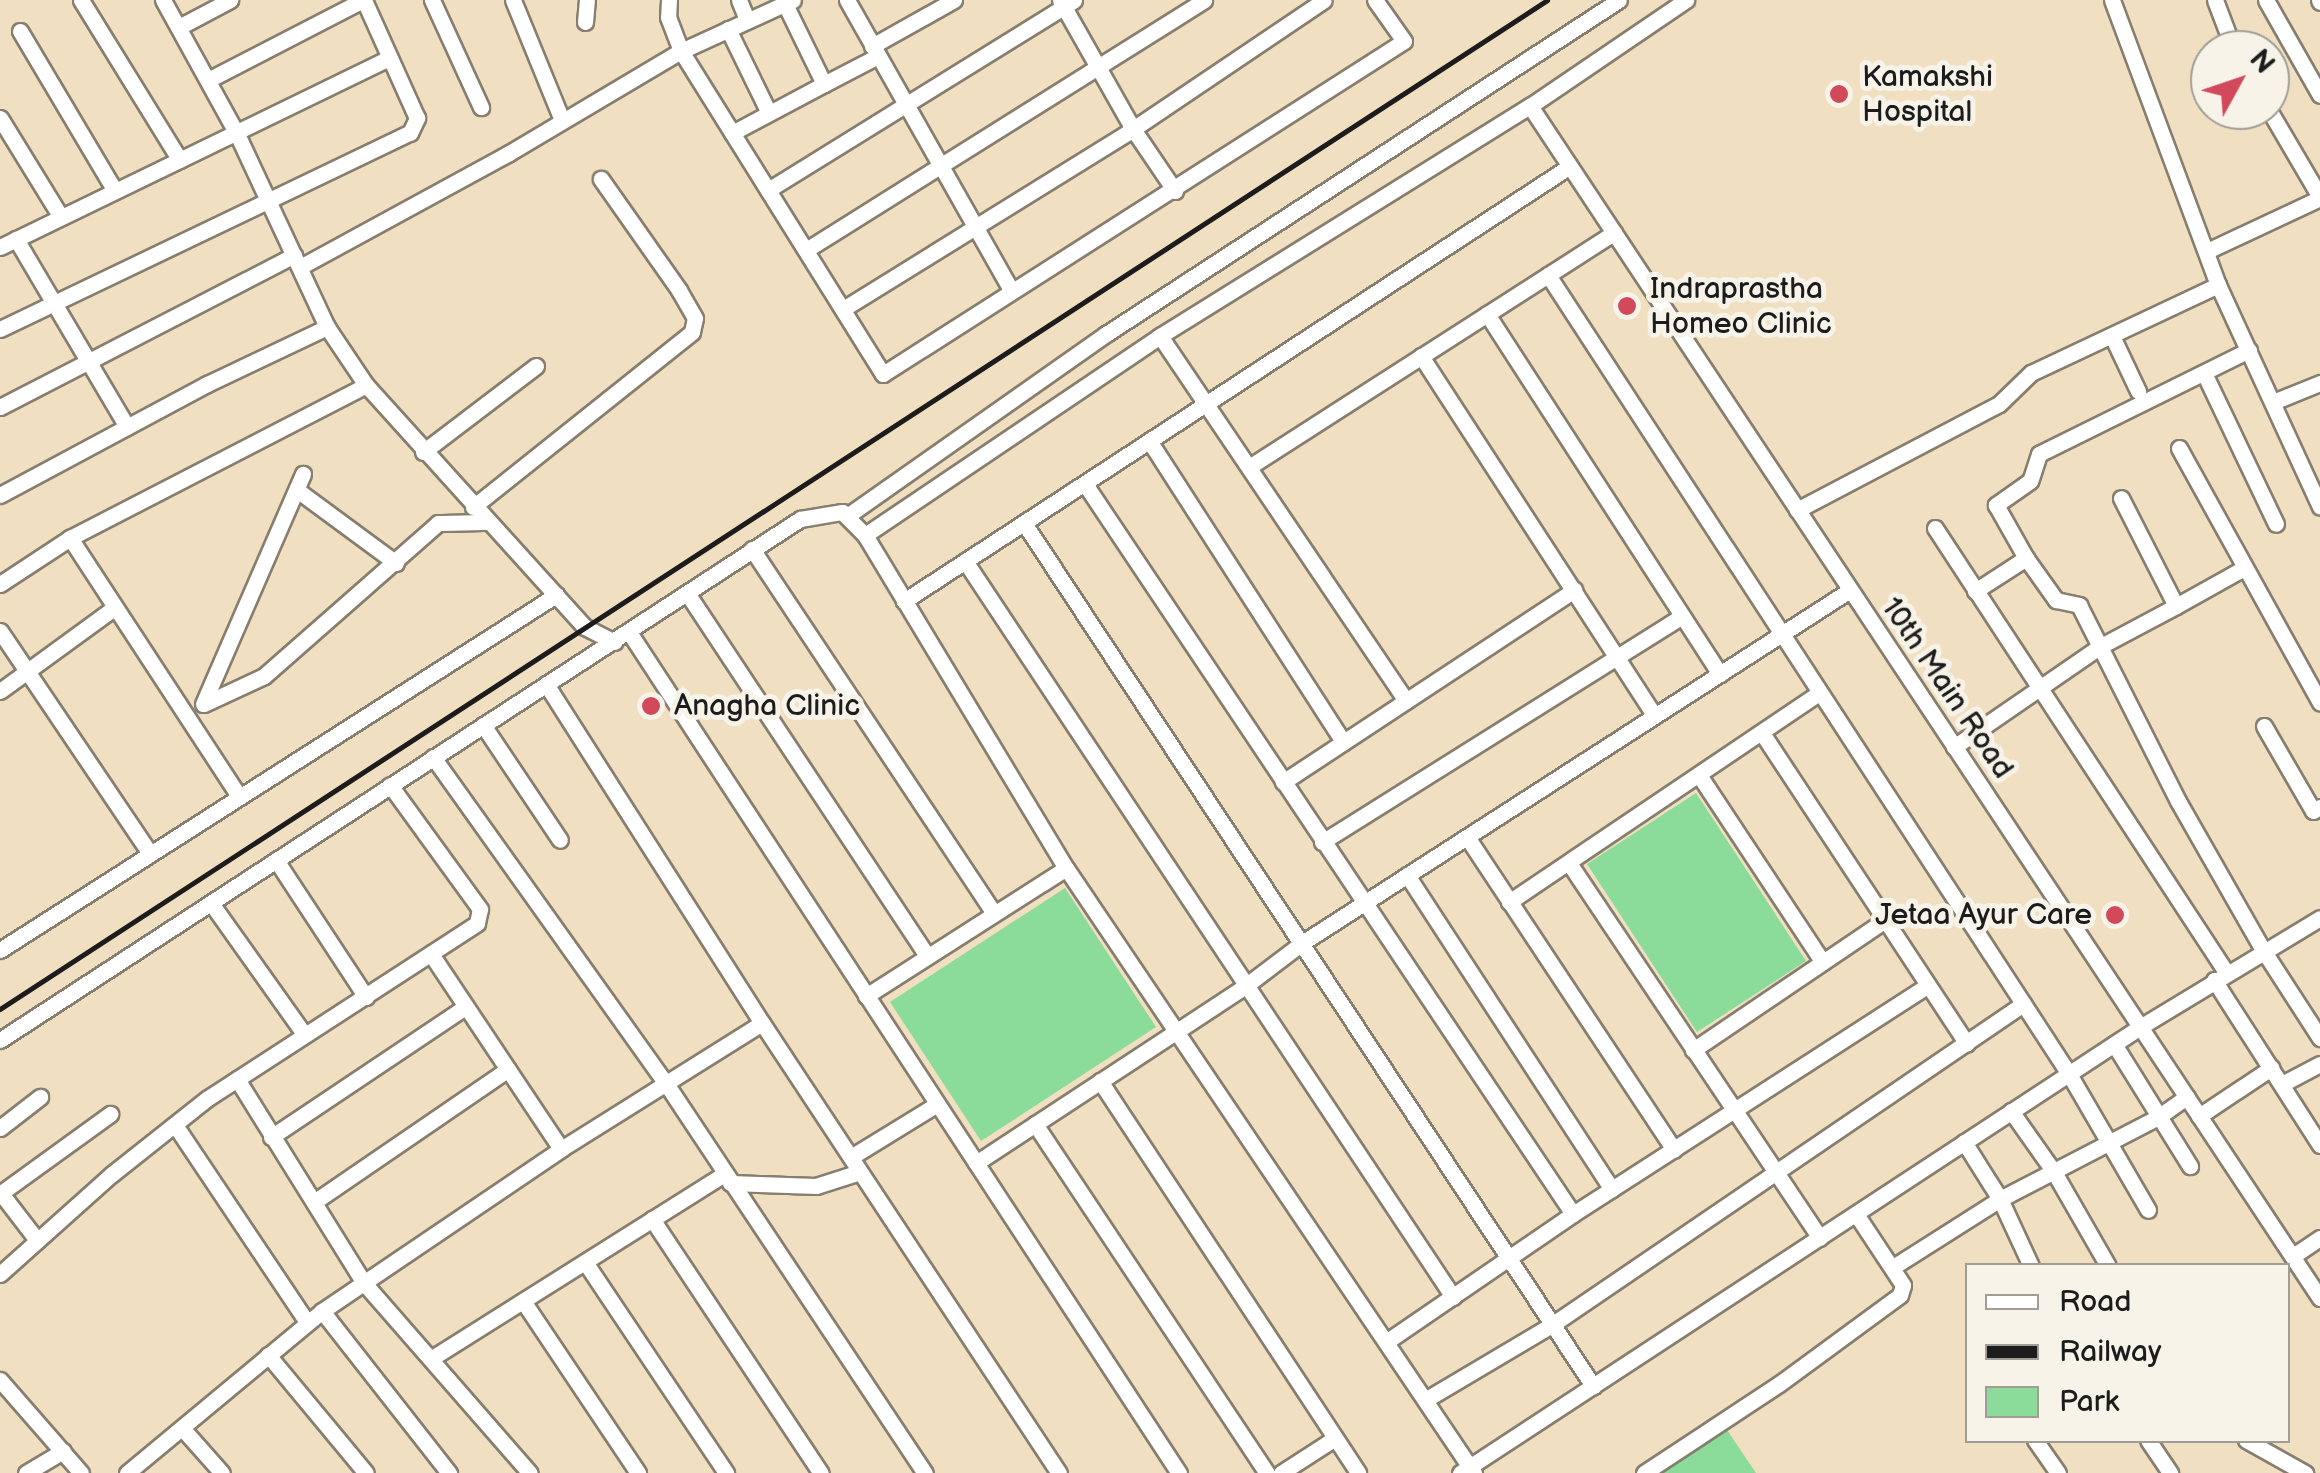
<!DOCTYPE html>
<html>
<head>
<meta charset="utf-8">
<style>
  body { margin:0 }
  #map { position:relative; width:2320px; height:1473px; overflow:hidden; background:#f1dfc1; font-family:"Balsamiq Sans",sans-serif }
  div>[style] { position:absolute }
  .green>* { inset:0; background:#8bdb9a }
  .roads { filter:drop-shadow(2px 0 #867e6e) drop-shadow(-2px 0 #867e6e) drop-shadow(0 2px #867e6e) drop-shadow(0 -2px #867e6e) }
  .minor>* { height:15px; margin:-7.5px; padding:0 7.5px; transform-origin:7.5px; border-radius:7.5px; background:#fff }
  .rail>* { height:5px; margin:-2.5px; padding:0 2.5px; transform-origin:2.5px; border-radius:2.5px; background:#1c1c1c }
  .dots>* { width:28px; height:28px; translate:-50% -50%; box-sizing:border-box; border:5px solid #f7f3e8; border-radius:50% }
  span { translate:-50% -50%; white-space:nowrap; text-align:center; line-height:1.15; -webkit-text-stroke:10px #f7f3e8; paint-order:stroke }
  .poi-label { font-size:30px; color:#1c1c1c }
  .left { translate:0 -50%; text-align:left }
  .right { translate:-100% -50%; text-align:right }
  .street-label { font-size:30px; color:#1c1c1c }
  .legend { position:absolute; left:1965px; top:1263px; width:325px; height:180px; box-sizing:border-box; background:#f7f3e8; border:2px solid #9f9d96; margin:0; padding:12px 18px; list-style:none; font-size:30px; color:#1c1c1c }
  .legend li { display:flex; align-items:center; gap:20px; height:50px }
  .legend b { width:50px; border:2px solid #9f9d96 }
  .north { position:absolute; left:2190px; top:30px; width:100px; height:100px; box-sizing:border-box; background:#f7f3e8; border:2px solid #9f9d96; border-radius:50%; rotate:50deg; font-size:28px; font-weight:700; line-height:40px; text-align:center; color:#1c1c1c }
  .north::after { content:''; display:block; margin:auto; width:35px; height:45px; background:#d1495b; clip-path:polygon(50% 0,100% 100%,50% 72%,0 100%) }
</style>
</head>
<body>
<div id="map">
  <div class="green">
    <i style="clip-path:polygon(1696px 793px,1806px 961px,1697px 1032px,1587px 864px)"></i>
    <i style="clip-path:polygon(1065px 888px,1156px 1027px,981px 1141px,890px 1002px)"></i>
    <i style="clip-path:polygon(1725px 1427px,1756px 1473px,1659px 1473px)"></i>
  </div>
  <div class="roads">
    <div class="minor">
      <i style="left:81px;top:0;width:188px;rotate:58.3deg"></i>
      <i style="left:163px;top:0;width:153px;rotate:61.1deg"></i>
      <i style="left:237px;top:134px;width:213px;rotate:65deg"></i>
      <i style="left:327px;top:327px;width:70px;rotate:56.1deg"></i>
      <i style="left:366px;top:385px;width:326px;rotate:47.9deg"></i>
      <i style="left:585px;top:627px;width:33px;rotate:27deg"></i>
      <i style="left:432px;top:0;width:118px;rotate:65.4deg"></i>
      <i style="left:513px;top:0;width:130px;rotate:67.8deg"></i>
      <i style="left:669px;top:0;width:17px;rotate:93deg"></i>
      <i style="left:668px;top:17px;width:36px;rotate:69deg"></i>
      <i style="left:681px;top:51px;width:381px;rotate:58deg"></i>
      <i style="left:883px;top:374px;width:618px;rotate:-32.58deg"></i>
      <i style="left:1404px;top:41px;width:50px;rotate:-125.3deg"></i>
      <i style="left:739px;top:0;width:22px;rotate:68deg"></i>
      <i style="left:847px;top:0;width:333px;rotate:60.5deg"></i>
      <i style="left:1060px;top:0;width:148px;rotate:60.5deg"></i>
      <i style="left:1133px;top:129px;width:75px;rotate:55.9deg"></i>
      <i style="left:2112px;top:0;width:304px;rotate:69.6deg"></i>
      <i style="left:2218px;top:285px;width:244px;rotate:65.3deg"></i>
      <i style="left:2215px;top:0;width:53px;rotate:69.2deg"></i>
      <i style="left:2266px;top:0;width:109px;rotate:60.4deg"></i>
      <i style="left:2319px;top:0;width:2px;rotate:63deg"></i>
      <i style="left:785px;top:4px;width:89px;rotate:64deg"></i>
      <i style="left:824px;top:84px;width:61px;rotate:-27.4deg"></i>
      <i style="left:585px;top:22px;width:22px;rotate:-85deg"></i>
      <i style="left:179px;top:27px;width:58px;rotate:-27.9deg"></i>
      <i style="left:728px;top:29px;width:91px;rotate:64deg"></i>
      <i style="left:20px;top:31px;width:186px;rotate:59.3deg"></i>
      <i style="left:872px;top:46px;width:94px;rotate:-29.3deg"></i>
      <i style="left:208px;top:80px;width:174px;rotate:-27.3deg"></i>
      <i style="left:1530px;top:106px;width:1430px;rotate:56.47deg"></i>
      <i style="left:2269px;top:110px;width:101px;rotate:59.6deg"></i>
      <i style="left:0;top:118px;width:116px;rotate:58.4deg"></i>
      <i style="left:732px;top:133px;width:104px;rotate:-28deg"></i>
      <i style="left:768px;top:190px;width:360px;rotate:-31.8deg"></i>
      <i style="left:16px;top:239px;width:218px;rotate:59.4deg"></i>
      <i style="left:0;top:247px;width:433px;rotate:-25.9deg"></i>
      <i style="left:806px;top:250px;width:470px;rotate:-32.1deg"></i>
      <i style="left:2207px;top:251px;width:125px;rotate:-25.1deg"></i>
      <i style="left:300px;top:267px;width:238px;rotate:-28.6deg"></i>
      <i style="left:509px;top:153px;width:200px;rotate:-30.7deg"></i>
      <i style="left:681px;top:51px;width:123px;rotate:-24.5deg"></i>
      <i style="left:1548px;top:275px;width:954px;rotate:56.89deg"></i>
      <i style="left:2069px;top:1074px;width:157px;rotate:59.8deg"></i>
      <i style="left:843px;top:309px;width:341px;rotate:-31.8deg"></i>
      <i style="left:1133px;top:129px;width:230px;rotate:-34deg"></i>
      <i style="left:1487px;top:314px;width:429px;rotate:57.1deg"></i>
      <i style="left:0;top:329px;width:454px;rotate:-25.6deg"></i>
      <i style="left:410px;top:133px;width:17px;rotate:-65deg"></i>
      <i style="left:417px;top:118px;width:129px;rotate:-114.2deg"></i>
      <i style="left:1160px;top:336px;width:440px;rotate:56deg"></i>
      <i style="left:2112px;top:336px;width:61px;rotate:64.7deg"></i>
      <i style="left:2249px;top:350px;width:234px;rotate:153.7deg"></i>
      <i style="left:2039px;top:454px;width:28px;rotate:108deg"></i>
      <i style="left:2030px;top:481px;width:42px;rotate:144.8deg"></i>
      <i style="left:1996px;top:505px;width:61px;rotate:60.5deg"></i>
      <i style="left:2026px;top:558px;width:52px;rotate:54.5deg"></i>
      <i style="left:2056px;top:600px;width:24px;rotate:12deg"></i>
      <i style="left:2079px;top:605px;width:220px;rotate:63.2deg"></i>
      <i style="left:2178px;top:801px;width:172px;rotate:60.3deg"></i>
      <i style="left:2263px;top:950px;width:105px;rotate:57.1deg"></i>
      <i style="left:1421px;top:356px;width:429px;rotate:57deg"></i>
      <i style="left:2204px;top:373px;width:167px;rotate:64.5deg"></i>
      <i style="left:2273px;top:402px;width:51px;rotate:-22deg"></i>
      <i style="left:0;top:407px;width:331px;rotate:-27.3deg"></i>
      <i style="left:1150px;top:442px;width:357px;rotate:57.2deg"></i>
      <i style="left:2179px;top:448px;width:291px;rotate:61deg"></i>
      <i style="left:423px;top:452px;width:142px;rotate:-37.3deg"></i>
      <i style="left:1249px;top:467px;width:434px;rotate:-32.7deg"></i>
      <i style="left:1085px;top:484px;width:878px;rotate:56.24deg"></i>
      <i style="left:297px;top:490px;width:123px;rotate:36.4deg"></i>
      <i style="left:0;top:495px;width:235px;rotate:-28.2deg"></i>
      <i style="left:207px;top:384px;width:133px;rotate:-25.4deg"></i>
      <i style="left:473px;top:507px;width:280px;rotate:-38.6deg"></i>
      <i style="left:692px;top:332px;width:14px;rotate:-78deg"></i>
      <i style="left:695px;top:318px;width:32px;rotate:-120deg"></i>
      <i style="left:679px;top:290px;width:136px;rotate:-125.1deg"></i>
      <i style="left:1797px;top:510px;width:228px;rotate:-27.7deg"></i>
      <i style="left:1999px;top:404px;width:45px;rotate:-44.1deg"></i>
      <i style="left:2031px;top:373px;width:207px;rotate:-25.2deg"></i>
      <i style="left:847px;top:516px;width:317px;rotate:-35.1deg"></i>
      <i style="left:1106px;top:334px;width:612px;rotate:-33.07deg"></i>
      <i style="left:1024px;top:523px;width:1034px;rotate:56.6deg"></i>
      <i style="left:1935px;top:528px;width:531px;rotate:56.76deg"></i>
      <i style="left:865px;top:535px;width:356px;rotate:-34deg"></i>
      <i style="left:1160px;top:336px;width:436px;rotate:-31.9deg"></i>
      <i style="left:1530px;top:106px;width:189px;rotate:-34.2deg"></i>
      <i style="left:70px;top:538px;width:307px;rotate:56.8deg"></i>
      <i style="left:752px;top:549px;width:437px;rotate:56.4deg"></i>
      <i style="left:965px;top:561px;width:883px;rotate:56.45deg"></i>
      <i style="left:0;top:584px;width:84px;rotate:-33.3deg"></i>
      <i style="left:70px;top:538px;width:333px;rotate:-27.3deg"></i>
      <i style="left:1975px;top:591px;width:61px;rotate:-32.9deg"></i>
      <i style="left:687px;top:593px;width:435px;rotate:56.5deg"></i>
      <i style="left:904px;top:601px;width:795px;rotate:-33.15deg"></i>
      <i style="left:2176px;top:606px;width:78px;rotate:-29.2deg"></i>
      <i style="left:0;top:631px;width:268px;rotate:56deg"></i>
      <i style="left:629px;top:632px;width:1005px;rotate:56.82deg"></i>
      <i style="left:546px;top:684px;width:402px;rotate:57.5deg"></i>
      <i style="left:762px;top:1023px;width:539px;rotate:56.58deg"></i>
      <i style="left:0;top:691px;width:142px;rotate:-36.1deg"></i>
      <i style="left:203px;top:704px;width:251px;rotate:-66.5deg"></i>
      <i style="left:204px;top:704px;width:66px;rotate:-25deg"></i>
      <i style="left:264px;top:676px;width:232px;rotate:-41.3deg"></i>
      <i style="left:438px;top:523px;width:49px;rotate:-1.2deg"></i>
      <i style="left:483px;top:725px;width:138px;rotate:56.2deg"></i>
      <i style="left:2264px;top:726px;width:98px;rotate:60deg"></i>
      <i style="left:2313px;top:811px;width:8px;rotate:-30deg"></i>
      <i style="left:1762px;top:733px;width:372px;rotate:56.6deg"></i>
      <i style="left:1954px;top:747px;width:176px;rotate:-34.6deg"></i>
      <i style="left:2099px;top:647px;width:87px;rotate:-28deg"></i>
      <i style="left:2176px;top:606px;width:121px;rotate:-117deg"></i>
      <i style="left:433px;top:757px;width:403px;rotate:54.5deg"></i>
      <i style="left:667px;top:1085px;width:466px;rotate:56.4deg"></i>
      <i style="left:1699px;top:775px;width:224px;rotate:56.5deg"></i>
      <i style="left:1283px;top:782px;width:349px;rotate:-33.4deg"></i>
      <i style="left:1467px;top:837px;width:375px;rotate:56.5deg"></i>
      <i style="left:1322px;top:842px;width:425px;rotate:-32.1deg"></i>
      <i style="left:276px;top:860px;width:164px;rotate:56.7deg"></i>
      <i style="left:1569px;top:863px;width:451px;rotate:56.2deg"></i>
      <i style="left:1407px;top:875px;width:375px;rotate:56.9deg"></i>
      <i style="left:1509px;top:902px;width:374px;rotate:-34deg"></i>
      <i style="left:211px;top:903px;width:161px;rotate:54.6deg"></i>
      <i style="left:0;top:950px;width:660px;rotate:-32.56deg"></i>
      <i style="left:431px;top:954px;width:234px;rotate:56.3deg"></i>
      <i style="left:2214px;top:980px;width:196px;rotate:57.3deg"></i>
      <i style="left:866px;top:996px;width:237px;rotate:-32.6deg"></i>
      <i style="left:0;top:1040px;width:955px;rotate:-33.07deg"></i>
      <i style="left:800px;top:519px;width:43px;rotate:-9.5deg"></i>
      <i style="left:842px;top:512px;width:33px;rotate:45deg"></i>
      <i style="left:865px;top:535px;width:389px;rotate:58.9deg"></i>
      <i style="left:1066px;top:868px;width:730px;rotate:56.01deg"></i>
      <i style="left:2114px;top:1044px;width:144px;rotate:58.1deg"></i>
      <i style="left:1693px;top:1050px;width:232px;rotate:-34.1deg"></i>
      <i style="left:237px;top:1079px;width:240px;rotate:58.1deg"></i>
      <i style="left:364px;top:1283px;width:252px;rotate:48.9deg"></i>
      <i style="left:1100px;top:1081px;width:469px;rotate:56.6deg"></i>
      <i style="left:2282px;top:1084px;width:43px;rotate:-27.8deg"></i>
      <i style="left:2011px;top:1111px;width:75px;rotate:54.8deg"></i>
      <i style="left:2054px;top:1172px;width:108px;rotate:60.1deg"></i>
      <i style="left:2199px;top:1116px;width:87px;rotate:-33.7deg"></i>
      <i style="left:1035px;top:1124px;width:419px;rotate:56.4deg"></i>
      <i style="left:175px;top:1125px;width:237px;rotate:56.2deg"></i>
      <i style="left:0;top:1128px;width:51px;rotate:-37.8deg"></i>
      <i style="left:271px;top:1137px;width:234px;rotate:-33.8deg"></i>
      <i style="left:1964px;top:1142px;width:67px;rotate:57.7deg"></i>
      <i style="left:2000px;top:1199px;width:74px;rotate:65.2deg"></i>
      <i style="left:851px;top:1157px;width:101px;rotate:-31.6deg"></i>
      <i style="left:976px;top:1163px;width:321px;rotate:-33.3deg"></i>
      <i style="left:1244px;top:987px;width:73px;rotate:-37.2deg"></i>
      <i style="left:1302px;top:943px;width:652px;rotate:-32.79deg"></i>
      <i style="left:730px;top:1183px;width:86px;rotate:2deg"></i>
      <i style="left:816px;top:1186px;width:46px;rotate:-17.7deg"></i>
      <i style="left:0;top:1192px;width:61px;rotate:52.4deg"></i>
      <i style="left:1px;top:1193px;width:135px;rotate:-35.9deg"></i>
      <i style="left:314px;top:1202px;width:235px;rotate:-34.4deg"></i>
      <i style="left:652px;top:1219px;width:305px;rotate:56.4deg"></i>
      <i style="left:2293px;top:1256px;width:32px;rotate:-34deg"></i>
      <i style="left:585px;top:1262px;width:254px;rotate:56.2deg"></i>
      <i style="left:1893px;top:1267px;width:127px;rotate:-32.4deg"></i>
      <i style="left:2000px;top:1199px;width:178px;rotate:-27.4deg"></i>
      <i style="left:2158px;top:1117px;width:35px;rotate:-35deg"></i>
      <i style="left:0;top:1274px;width:150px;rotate:-41.8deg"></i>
      <i style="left:112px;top:1174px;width:122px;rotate:-38.4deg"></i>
      <i style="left:208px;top:1098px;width:321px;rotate:-33deg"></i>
      <i style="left:477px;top:923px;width:14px;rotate:-78deg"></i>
      <i style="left:480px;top:909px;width:153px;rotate:-126deg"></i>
      <i style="left:523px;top:1301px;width:207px;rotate:56.2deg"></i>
      <i style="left:322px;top:1311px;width:206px;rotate:51.9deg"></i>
      <i style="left:1386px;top:1342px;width:227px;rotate:-34.4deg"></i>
      <i style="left:1573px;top:1214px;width:422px;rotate:-32.8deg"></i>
      <i style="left:268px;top:1355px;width:153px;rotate:50.3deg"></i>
      <i style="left:432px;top:1358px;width:345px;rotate:-32.2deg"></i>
      <i style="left:0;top:1380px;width:123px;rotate:48.9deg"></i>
      <i style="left:1425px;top:1400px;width:149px;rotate:-30.7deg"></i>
      <i style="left:1553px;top:1324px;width:569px;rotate:-34.25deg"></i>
      <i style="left:182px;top:1428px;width:60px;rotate:48.4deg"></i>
      <i style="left:2035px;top:1440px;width:40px;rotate:55.1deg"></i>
      <i style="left:2148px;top:1440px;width:40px;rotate:56deg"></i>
      <i style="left:2246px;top:1440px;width:68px;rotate:29.2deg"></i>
      <i style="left:26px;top:1473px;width:43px;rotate:-30.7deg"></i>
      <i style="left:127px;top:1473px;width:254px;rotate:-39.7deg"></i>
      <i style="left:322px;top:1311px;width:289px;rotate:-34.1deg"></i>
      <i style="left:561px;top:1149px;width:237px;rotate:-32.1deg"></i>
      <i style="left:1281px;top:1473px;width:64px;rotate:-32.9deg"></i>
      <i style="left:1460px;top:1473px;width:813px;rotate:-33.26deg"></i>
      <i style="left:2140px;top:1027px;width:210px;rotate:-31.2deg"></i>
      <i style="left:1644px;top:1473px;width:162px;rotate:-33.4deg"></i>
      <i style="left:1779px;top:1384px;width:150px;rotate:-36.3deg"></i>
      <i style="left:1900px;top:1295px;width:10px;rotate:-73deg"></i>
      <i style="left:1903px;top:1285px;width:85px;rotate:-123.5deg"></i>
    </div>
  </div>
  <div class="rail">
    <i style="left:0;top:1009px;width:1847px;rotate:-33.11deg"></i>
  </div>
  <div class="dots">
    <i style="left:1839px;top:94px;background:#d1495b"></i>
    <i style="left:1627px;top:306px;background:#d1495b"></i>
    <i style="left:651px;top:706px;background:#d1495b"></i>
    <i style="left:2115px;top:915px;background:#d1495b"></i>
  </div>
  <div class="poi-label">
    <span class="left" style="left:1862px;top:94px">Kamakshi<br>Hospital</span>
    <span class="left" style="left:1650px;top:306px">Indraprastha<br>Homeo Clinic</span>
    <span class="left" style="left:674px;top:706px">Anagha Clinic</span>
    <span class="right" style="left:2092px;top:915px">Jetaa Ayur Care</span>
  </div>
  <div class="street-label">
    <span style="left:1947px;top:688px;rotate:56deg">10th Main Road</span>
  </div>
  <ul class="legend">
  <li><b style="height:12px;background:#fff"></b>Road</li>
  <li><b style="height:12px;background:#1c1c1c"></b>Railway</li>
  <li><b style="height:28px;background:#8bdb9a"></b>Park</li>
  </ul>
  <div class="north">N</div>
</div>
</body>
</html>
